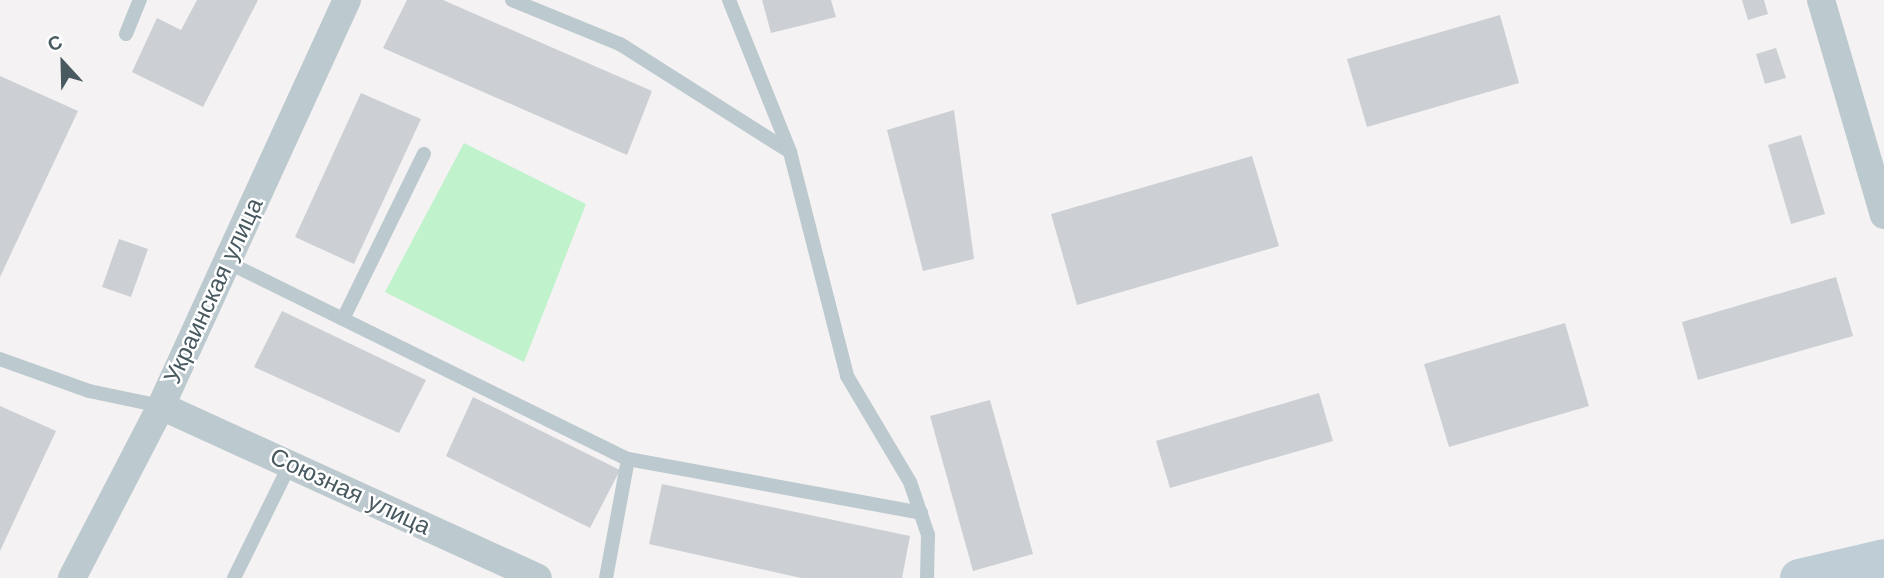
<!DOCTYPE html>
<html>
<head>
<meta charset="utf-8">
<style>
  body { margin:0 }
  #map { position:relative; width:1884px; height:578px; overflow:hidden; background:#f4f2f2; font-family:"Work Sans",sans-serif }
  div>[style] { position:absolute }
  .green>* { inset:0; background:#c0f2cb }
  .building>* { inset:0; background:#ccd0d4 }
  .service>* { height:14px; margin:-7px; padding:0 7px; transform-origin:7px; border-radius:7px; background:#bcc9ce }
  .minor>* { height:28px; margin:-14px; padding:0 14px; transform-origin:14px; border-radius:14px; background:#bcc9ce }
  .secondary>* { height:38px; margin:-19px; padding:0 19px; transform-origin:19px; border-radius:19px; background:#bfced6 }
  span { translate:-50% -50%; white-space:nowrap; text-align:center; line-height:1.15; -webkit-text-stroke:5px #fff; paint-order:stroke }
  .street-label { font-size:24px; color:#485960 }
  .north { position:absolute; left:28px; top:28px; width:70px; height:70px; -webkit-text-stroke:5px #fff; paint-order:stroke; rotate:338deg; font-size:19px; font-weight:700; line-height:28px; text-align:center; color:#485960 }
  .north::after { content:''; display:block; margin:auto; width:24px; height:32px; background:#485960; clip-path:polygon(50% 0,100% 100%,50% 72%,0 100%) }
</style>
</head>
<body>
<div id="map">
  <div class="green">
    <i style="clip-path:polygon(464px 143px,586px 204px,524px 362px,385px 292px)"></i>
  </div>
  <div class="building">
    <i style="clip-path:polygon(197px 0,258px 0,203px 107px,132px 72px,157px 18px,181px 30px)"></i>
    <i style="clip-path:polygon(407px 0,443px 0,652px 91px,627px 155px,383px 48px)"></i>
    <i style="clip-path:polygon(762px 0,831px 0,836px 17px,771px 33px)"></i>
    <i style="clip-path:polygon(1742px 0,1764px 0,1768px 14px,1748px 20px)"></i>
    <i style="clip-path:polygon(1500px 15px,1519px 83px,1367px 127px,1347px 59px)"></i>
    <i style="clip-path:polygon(1776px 48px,1786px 78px,1765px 84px,1756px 54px)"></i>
    <i style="clip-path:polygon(0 76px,78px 111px,0 277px)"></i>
    <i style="clip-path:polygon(361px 93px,421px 119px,354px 264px,295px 237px)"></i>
    <i style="clip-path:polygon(954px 110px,974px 259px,923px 271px,887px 130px)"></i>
    <i style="clip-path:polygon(1801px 135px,1825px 214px,1791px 224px,1768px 145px)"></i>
    <i style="clip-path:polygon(1252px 156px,1279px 246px,1077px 305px,1051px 214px)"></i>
    <i style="clip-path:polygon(119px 239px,148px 249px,131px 297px,102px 287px)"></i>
    <i style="clip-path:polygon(1836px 277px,1853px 336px,1698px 380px,1682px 322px)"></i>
    <i style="clip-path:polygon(282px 311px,426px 380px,399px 433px,254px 367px)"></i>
    <i style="clip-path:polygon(1565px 323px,1589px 406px,1449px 447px,1424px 364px)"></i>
    <i style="clip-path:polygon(1319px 393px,1333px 441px,1170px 488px,1156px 441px)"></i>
    <i style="clip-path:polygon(473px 397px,620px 470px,590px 528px,446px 456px)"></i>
    <i style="clip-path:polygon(990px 400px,1033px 554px,973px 571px,930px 416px)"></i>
    <i style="clip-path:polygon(0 406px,56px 431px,0 551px)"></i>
    <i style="clip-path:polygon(662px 484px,910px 536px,902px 578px,801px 578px,649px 544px)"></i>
  </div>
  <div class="service">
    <i style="left:512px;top:0;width:117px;rotate:22.2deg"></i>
    <i style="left:620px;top:44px;width:201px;rotate:32.4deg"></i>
    <i style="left:729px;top:0;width:164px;rotate:68.1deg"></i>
    <i style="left:790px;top:152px;width:231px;rotate:75.7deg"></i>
    <i style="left:847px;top:376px;width:123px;rotate:59.3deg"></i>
    <i style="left:910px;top:482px;width:56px;rotate:71.2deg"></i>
    <i style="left:928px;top:535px;width:43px;rotate:91.3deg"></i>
    <i style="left:126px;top:34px;width:37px;rotate:-68deg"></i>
    <i style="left:227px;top:262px;width:447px;rotate:26.2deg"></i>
    <i style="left:628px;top:459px;width:298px;rotate:10.4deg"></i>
    <i style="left:343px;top:319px;width:184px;rotate:-63.9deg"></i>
    <i style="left:0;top:359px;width:95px;rotate:19.8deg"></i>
    <i style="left:89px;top:391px;width:74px;rotate:11.8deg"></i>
    <i style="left:234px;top:578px;width:127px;rotate:-63.8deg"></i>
    <i style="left:606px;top:578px;width:121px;rotate:-79.5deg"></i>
  </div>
  <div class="minor">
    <i style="left:1821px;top:0;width:224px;rotate:73.7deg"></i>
    <i style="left:161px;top:406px;width:414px;rotate:24.5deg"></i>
    <i style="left:72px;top:578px;width:194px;rotate:-62.6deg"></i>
    <i style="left:161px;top:406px;width:447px;rotate:-65.4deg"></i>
  </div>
  <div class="secondary">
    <i style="left:1799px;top:578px;width:87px;rotate:-13.2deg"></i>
  </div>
  <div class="street-label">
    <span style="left:214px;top:291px;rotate:-65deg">Украинская улица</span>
    <span style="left:350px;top:492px;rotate:25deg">Союзная улица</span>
  </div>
  <div class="north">С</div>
</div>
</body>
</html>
